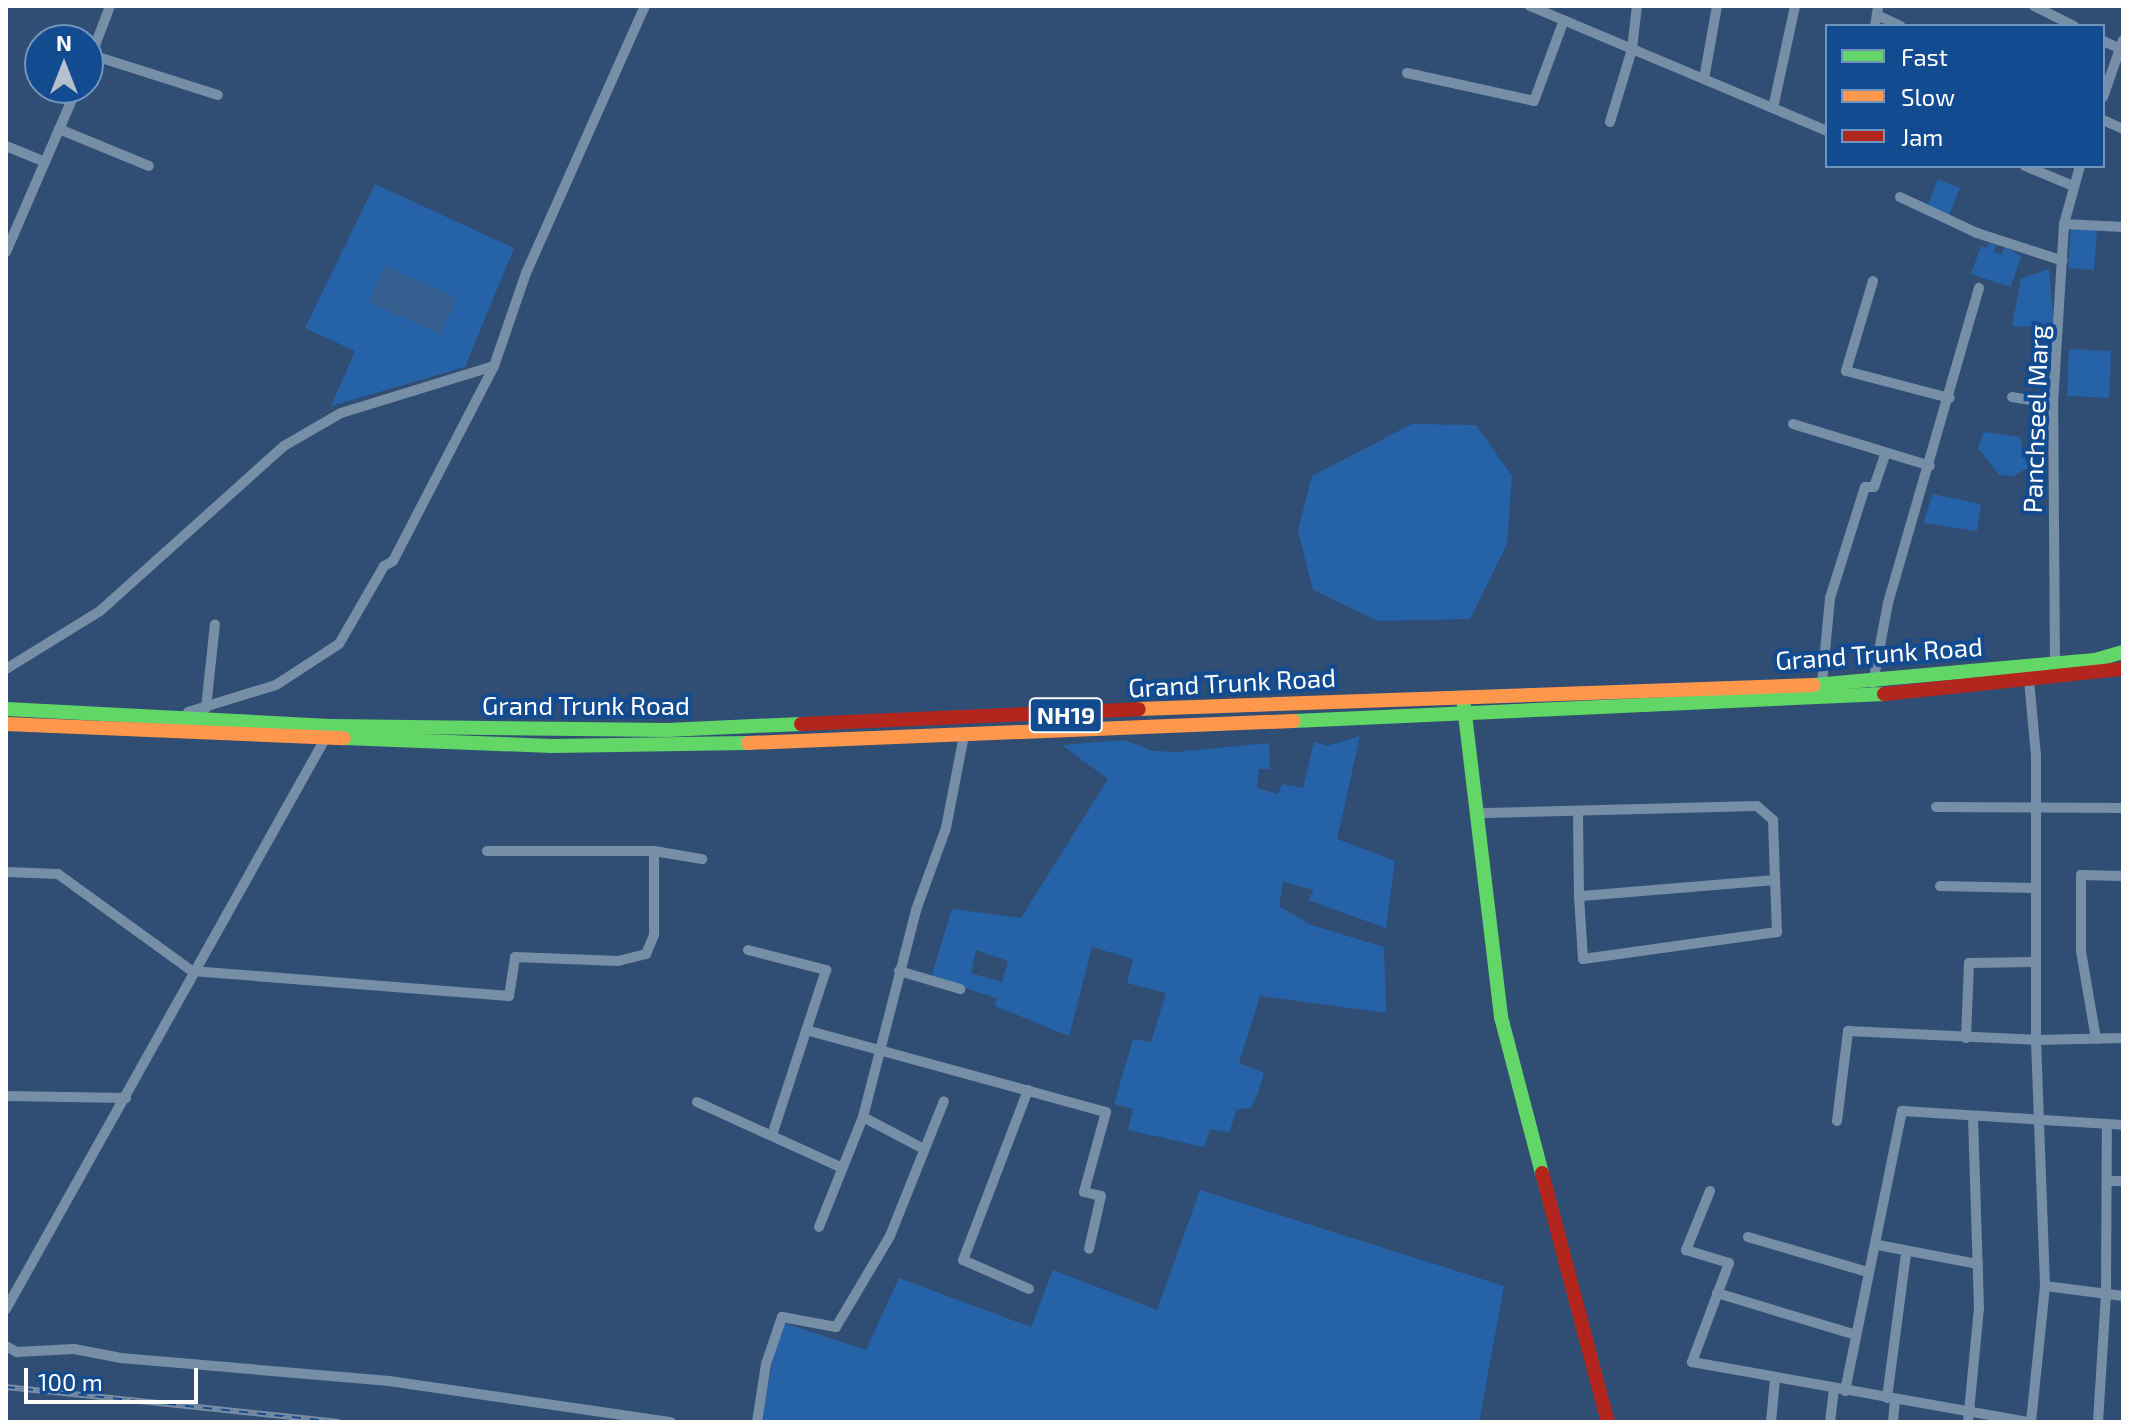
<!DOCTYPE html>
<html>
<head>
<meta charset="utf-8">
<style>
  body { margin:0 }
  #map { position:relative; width:2129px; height:1428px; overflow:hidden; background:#304e73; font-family:"Exo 2",sans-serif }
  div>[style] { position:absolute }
  .green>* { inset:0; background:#2662a8 }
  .water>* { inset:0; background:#355d8e }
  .street>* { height:10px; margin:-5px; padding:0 5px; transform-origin:5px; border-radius:5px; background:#778ea7 }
  .fast>* { height:14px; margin:-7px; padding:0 7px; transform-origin:7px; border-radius:7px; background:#63d668 }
  .slow>* { height:14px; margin:-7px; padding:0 7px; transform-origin:7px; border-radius:7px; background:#ff974d }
  .jam>* { height:14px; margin:-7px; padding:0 7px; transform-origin:7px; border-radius:7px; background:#b3261e }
  .rail>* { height:6px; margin-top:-3px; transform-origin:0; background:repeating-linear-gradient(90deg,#134b90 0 9px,#798ea6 0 18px); box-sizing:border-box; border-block:2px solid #798ea6 }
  span { translate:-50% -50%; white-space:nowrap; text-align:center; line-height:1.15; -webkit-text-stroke:8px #134b90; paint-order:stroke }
  .shield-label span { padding:2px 6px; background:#134b90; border:2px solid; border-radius:6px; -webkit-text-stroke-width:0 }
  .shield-label { font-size:24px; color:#fff; font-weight:700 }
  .street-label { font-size:26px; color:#fff }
  .frame { position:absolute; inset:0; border:8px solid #fff; pointer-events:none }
  .legend { position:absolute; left:1825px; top:24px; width:280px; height:144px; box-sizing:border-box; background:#134b90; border:2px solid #7193bc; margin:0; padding:10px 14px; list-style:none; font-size:24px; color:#fff }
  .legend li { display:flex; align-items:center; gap:16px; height:40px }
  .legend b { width:40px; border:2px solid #7193bc }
  .north { position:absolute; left:24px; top:24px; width:80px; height:80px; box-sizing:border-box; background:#134b90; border:2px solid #7193bc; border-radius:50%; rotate:0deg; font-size:22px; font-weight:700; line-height:32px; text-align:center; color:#fff }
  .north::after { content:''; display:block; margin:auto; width:28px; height:36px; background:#b7c1ce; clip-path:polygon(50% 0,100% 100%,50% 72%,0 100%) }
  .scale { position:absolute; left:24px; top:1368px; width:174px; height:36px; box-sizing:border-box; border:4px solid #fff; border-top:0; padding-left:10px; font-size:24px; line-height:28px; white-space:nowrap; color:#fff; -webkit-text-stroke:6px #134b90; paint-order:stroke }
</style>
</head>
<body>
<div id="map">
  <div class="green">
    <i style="clip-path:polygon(1938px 179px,1960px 188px,1948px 218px,1926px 209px)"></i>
    <i style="clip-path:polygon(375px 184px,514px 248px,465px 367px,331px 406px,355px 351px,305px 328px)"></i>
    <i style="clip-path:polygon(2071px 229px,2097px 230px,2094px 270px,2068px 268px)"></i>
    <i style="clip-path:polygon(1989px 243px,1996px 245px,1994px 252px,2002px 254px,2005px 246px,2021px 256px,2011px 287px,1971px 274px,1981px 246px,1987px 248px)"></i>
    <i style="clip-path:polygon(2049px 269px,2054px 328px,2012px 326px,2021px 279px)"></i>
    <i style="clip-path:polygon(2069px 349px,2111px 351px,2109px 398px,2067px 396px)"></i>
    <i style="clip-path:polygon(1412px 424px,1476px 425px,1512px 476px,1507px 544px,1470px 619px,1378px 621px,1313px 590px,1298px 530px,1312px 476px)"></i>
    <i style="clip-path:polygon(1984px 432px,2020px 437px,2028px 468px,2013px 476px,1999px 475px,1978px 448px)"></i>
    <i style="clip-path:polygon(1933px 494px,1981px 504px,1977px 531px,1923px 523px)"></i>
    <i style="clip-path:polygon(evenodd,1360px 736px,1337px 839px,1395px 861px,1386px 928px,1308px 900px,1314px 890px,1283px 882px,1279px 906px,1311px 925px,1384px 947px,1386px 1013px,1260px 996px,1239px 1063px,1264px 1073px,1259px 1090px,1251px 1108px,1237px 1109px,1229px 1133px,1210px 1129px,1204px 1147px,1128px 1130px,1133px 1109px,1114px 1104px,1133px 1039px,1151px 1042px,1166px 993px,1127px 983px,1133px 959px,1092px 947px,1069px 1036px,995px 1006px,996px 998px,931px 977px,952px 909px,1021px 918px,1108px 779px,1062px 745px,1124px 740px,1153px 751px,1176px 752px,1269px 743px,1270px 769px,1259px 769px,1257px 788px,1278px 794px,1282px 784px,1303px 788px,1314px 742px,1327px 746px,1360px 736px,976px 950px,1008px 961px,1002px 982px,971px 973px,976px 950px)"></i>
    <i style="clip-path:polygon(1200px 1190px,1504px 1286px,1479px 1422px,760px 1422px,781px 1322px,866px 1350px,899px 1278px,1031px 1327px,1053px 1270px,1157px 1310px)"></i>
  </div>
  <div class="water">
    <i style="clip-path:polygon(385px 266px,457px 298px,441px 334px,368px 302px)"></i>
  </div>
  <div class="street">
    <i style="left:1530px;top:6px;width:322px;rotate:22.8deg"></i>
    <i style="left:2034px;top:6px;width:45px;rotate:26.6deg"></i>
    <i style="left:1877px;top:15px;width:26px;rotate:25deg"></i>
    <i style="left:1875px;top:26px;width:20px;rotate:-81deg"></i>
    <i style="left:2103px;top:41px;width:22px;rotate:24deg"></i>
    <i style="left:92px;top:55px;width:132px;rotate:17.6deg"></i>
    <i style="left:88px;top:64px;width:62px;rotate:-69.2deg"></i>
    <i style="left:1407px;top:73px;width:130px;rotate:12.4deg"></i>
    <i style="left:1534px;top:101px;width:86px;rotate:-69.7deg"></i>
    <i style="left:1704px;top:79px;width:74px;rotate:-79.9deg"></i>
    <i style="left:2103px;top:97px;width:60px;rotate:-70.7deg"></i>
    <i style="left:1773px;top:108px;width:104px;rotate:-77.8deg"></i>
    <i style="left:2103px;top:120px;width:22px;rotate:24deg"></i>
    <i style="left:1610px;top:122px;width:76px;rotate:-73.2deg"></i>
    <i style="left:1632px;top:49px;width:43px;rotate:-83.4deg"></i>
    <i style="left:59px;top:129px;width:97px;rotate:22.3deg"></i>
    <i style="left:6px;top:146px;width:42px;rotate:22.3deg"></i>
    <i style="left:2025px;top:166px;width:52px;rotate:22.6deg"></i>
    <i style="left:1900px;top:197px;width:85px;rotate:25.1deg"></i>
    <i style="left:1977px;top:233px;width:90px;rotate:18deg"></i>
    <i style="left:2064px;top:224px;width:59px;rotate:2.9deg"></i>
    <i style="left:6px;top:252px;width:179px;rotate:-66.6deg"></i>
    <i style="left:1873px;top:281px;width:94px;rotate:106.7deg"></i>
    <i style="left:1846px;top:371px;width:107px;rotate:14.6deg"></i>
    <i style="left:2012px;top:397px;width:42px;rotate:9.7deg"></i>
    <i style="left:1793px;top:424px;width:143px;rotate:17deg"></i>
    <i style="left:2055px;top:666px;width:262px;rotate:-90.4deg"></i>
    <i style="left:2053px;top:404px;width:180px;rotate:-86.5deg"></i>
    <i style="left:2064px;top:224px;width:60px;rotate:-74.6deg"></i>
    <i style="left:6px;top:669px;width:110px;rotate:-31.7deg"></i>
    <i style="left:100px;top:611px;width:247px;rotate:-41.9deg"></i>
    <i style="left:284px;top:446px;width:66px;rotate:-30.1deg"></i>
    <i style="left:341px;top:413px;width:160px;rotate:-17.1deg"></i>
    <i style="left:2029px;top:680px;width:76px;rotate:84.7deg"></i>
    <i style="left:2036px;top:756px;width:284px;rotate:90deg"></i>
    <i style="left:2036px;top:1040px;width:246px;rotate:87.9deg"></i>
    <i style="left:2045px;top:1286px;width:79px;rotate:7.3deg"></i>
    <i style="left:1822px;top:683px;width:85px;rotate:-84.6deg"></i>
    <i style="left:1830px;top:598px;width:116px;rotate:-72.5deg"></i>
    <i style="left:1865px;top:487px;width:9px"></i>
    <i style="left:1874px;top:487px;width:34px;rotate:-71deg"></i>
    <i style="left:1873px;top:683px;width:81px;rotate:-79.4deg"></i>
    <i style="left:1888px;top:603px;width:328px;rotate:-73.9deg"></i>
    <i style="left:206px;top:708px;width:84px;rotate:-83.9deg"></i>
    <i style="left:188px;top:712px;width:92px;rotate:-17.1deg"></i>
    <i style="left:276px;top:685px;width:75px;rotate:-33.1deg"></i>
    <i style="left:339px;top:644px;width:90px;rotate:-60deg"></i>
    <i style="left:384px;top:566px;width:10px;rotate:-29deg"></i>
    <i style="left:393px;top:561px;width:220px;rotate:-62.6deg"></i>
    <i style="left:494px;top:366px;width:98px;rotate:-71deg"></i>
    <i style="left:526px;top:273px;width:292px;rotate:-66deg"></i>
    <i style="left:1936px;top:807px;width:187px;rotate:0.3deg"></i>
    <i style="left:1477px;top:814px;width:9px;rotate:-6deg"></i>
    <i style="left:1486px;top:813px;width:271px;rotate:-1.5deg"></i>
    <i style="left:1757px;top:806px;width:21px;rotate:41deg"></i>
    <i style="left:1773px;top:820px;width:60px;rotate:88.1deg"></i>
    <i style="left:1775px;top:880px;width:197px;rotate:175.3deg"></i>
    <i style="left:1579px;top:896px;width:85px;rotate:-90.7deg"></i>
    <i style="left:487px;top:851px;width:167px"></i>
    <i style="left:654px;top:851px;width:49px;rotate:9.5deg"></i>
    <i style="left:6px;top:872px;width:52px;rotate:2.2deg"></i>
    <i style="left:58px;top:874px;width:165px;rotate:35.9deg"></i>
    <i style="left:192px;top:971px;width:318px;rotate:4.5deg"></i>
    <i style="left:509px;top:996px;width:39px;rotate:-81deg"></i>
    <i style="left:515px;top:957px;width:103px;rotate:2.2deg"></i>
    <i style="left:618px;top:961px;width:29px;rotate:-14deg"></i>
    <i style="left:646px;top:954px;width:21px;rotate:-67deg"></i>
    <i style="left:654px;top:935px;width:84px;rotate:-90deg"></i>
    <i style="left:1940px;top:886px;width:93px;rotate:1.2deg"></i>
    <i style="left:1579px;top:896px;width:63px;rotate:86.4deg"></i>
    <i style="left:1583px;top:959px;width:196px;rotate:-7.9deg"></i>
    <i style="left:1777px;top:932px;width:52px;rotate:-92.2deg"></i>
    <i style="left:748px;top:950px;width:81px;rotate:14.4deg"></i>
    <i style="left:826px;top:970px;width:174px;rotate:108.1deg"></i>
    <i style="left:899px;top:971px;width:64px;rotate:16.4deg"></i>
    <i style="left:806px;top:1030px;width:311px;rotate:15.3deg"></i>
    <i style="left:1106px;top:1112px;width:83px;rotate:105.4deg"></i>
    <i style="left:1084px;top:1192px;width:17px;rotate:13deg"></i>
    <i style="left:1101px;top:1196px;width:54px;rotate:102.8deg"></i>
    <i style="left:1966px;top:1038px;width:75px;rotate:-87.7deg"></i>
    <i style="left:1969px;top:963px;width:66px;rotate:-0.9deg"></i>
    <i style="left:2096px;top:1039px;width:89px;rotate:-99.7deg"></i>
    <i style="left:2081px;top:951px;width:76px;rotate:-90deg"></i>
    <i style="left:2081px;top:875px;width:42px;rotate:1.4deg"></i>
    <i style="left:1028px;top:1090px;width:182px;rotate:110.9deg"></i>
    <i style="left:963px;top:1260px;width:72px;rotate:23.7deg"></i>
    <i style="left:6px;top:1096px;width:120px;rotate:1deg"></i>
    <i style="left:697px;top:1102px;width:157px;rotate:24.4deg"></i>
    <i style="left:863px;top:1117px;width:69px;rotate:27.7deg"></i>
    <i style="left:1837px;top:1121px;width:91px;rotate:-83deg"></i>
    <i style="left:1848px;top:1031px;width:188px;rotate:2.7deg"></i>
    <i style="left:2036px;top:1040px;width:87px;rotate:-1.3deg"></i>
    <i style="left:2108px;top:1181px;width:15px"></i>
    <i style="left:1710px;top:1191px;width:64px;rotate:112.1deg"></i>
    <i style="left:1686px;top:1250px;width:45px;rotate:16.8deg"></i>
    <i style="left:1729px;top:1263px;width:106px;rotate:110.5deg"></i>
    <i style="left:1692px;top:1362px;width:341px;rotate:10.1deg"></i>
    <i style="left:819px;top:1227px;width:118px;rotate:-68.2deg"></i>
    <i style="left:863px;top:1117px;width:214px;rotate:-75.6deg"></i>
    <i style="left:916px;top:910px;width:87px;rotate:-69.9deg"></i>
    <i style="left:946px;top:828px;width:95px;rotate:-79deg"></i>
    <i style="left:1748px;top:1237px;width:125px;rotate:16.3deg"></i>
    <i style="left:1878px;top:1245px;width:102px;rotate:10.8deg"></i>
    <i style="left:1717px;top:1293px;width:145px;rotate:16.8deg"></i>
    <i style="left:6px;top:1309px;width:653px;rotate:-60.77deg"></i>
    <i style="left:6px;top:1346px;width:13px;rotate:29deg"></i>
    <i style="left:17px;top:1352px;width:57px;rotate:-3deg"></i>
    <i style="left:74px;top:1349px;width:48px;rotate:10.8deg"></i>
    <i style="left:121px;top:1358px;width:269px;rotate:4.9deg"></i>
    <i style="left:389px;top:1381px;width:285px;rotate:8.3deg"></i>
    <i style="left:1845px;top:1391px;width:286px;rotate:-78.5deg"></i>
    <i style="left:1902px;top:1111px;width:221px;rotate:3.6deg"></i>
    <i style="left:1887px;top:1398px;width:146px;rotate:-82.5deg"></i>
    <i style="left:757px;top:1422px;width:59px;rotate:-81.2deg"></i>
    <i style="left:766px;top:1364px;width:50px;rotate:-71.2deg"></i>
    <i style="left:782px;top:1317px;width:55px;rotate:10.5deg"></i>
    <i style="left:836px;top:1327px;width:106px;rotate:-59.3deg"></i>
    <i style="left:890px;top:1236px;width:145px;rotate:-68.2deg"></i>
    <i style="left:1771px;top:1422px;width:43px;rotate:-84.7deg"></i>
    <i style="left:1830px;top:1422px;width:33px;rotate:-83deg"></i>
    <i style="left:1893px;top:1422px;width:22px;rotate:-85deg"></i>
    <i style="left:1968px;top:1422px;width:115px;rotate:-84.5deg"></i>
    <i style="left:1979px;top:1308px;width:190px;rotate:-91.8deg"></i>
    <i style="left:2031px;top:1422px;width:137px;rotate:-84.1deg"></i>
    <i style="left:2098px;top:1422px;width:128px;rotate:-86.4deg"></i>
    <i style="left:2106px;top:1294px;width:170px;rotate:-89.7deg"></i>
  </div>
  <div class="fast">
    <i style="left:1814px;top:685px;width:282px;rotate:-5.1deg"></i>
    <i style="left:2095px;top:660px;width:29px;rotate:-16deg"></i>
    <i style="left:1464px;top:706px;width:313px;rotate:83.2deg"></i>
    <i style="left:1501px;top:1017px;width:161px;rotate:75.3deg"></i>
    <i style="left:6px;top:709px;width:324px;rotate:3deg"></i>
    <i style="left:330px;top:726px;width:337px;rotate:0.7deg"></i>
    <i style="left:667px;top:730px;width:134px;rotate:-2.6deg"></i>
    <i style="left:1294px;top:721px;width:591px;rotate:-2.62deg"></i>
    <i style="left:344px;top:738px;width:208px;rotate:2.2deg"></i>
    <i style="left:552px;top:746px;width:196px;rotate:-0.9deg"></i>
  </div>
  <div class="slow">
    <i style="left:1139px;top:709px;width:675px;rotate:-2.04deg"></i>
    <i style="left:6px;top:724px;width:338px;rotate:2.4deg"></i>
    <i style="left:748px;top:743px;width:546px;rotate:-2.31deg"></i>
  </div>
  <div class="jam">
    <i style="left:1884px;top:694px;width:240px;rotate:-6deg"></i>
    <i style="left:801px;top:724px;width:338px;rotate:-2.5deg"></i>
    <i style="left:1542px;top:1173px;width:258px;rotate:75.2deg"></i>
  </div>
  <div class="rail">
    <i style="left:6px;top:1387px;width:335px;rotate:6deg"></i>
  </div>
  <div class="shield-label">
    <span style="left:1066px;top:715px">NH19</span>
  </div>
  <div class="street-label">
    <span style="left:2035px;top:419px;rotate:-88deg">Panchseel Marg</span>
    <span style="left:1879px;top:653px;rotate:-4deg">Grand Trunk Road</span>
    <span style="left:1232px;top:682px;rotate:-3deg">Grand Trunk Road</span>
    <span style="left:586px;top:705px">Grand Trunk Road</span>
  </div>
  <div class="frame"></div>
  <ul class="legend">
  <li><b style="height:10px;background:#63d668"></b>Fast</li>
  <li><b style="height:10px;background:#ff974d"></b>Slow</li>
  <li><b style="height:10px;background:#b3261e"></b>Jam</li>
  </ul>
  <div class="north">N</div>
  <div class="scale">100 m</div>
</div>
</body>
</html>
